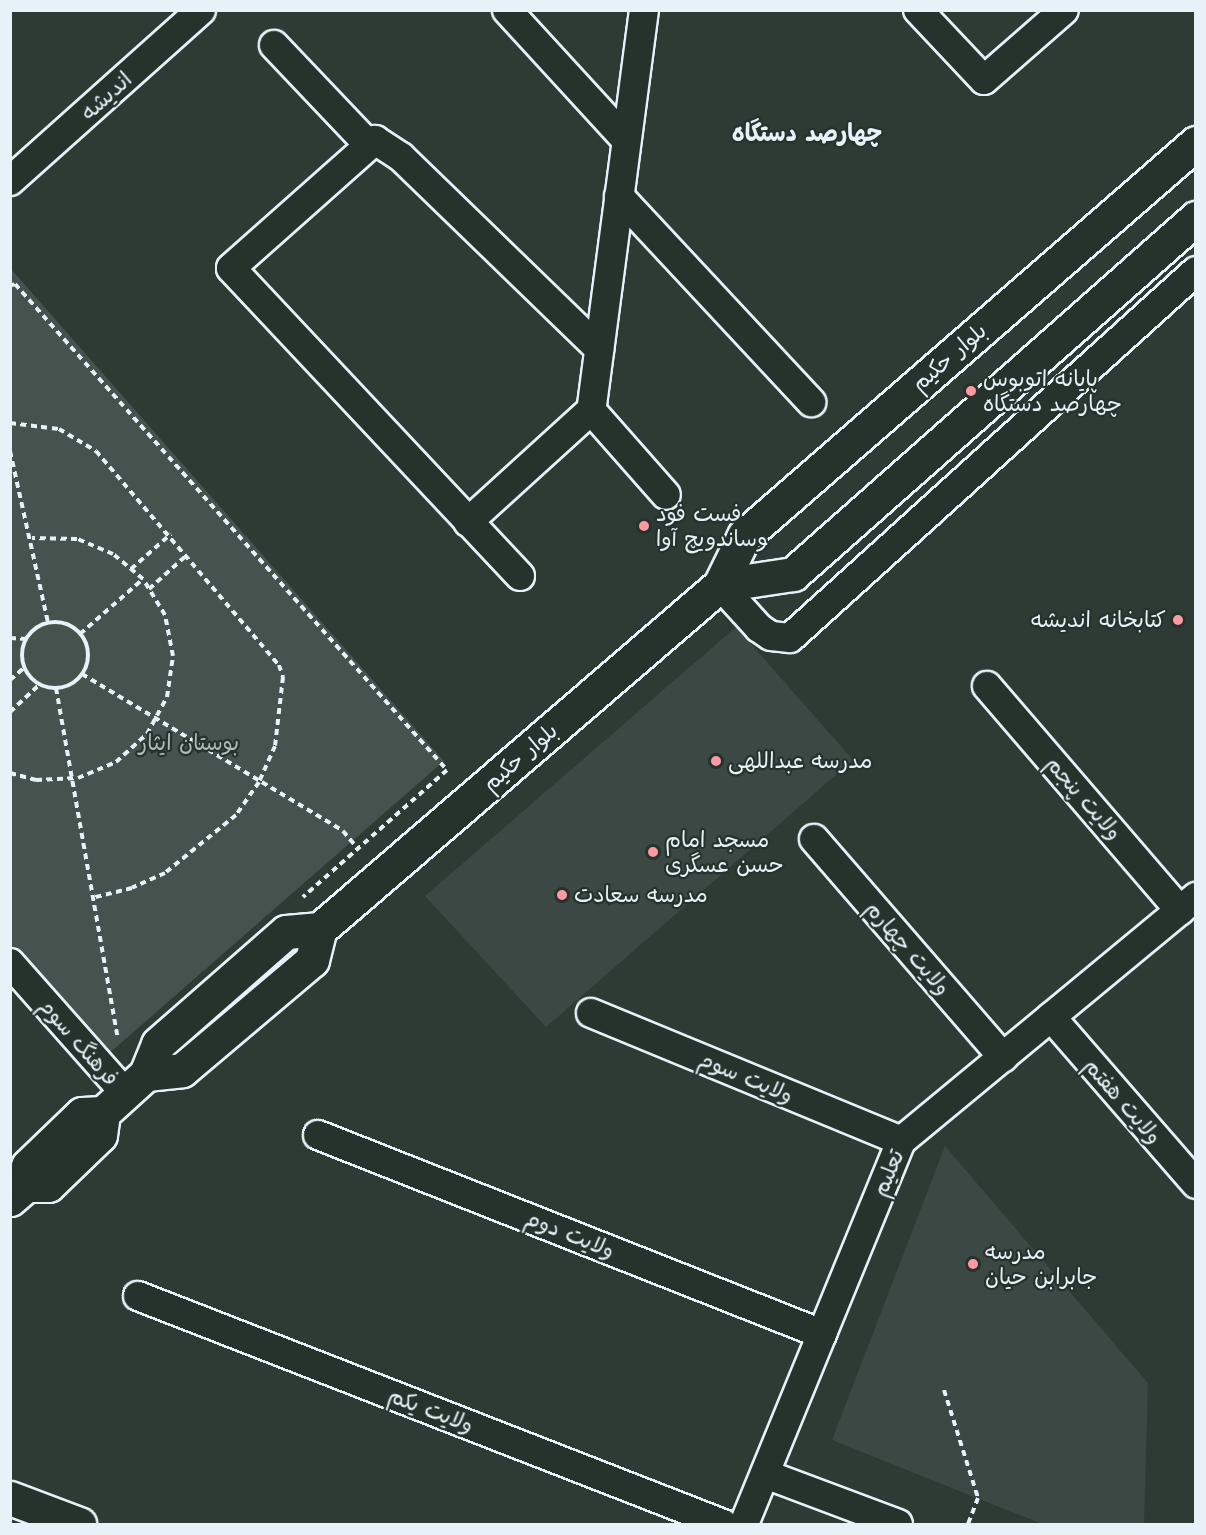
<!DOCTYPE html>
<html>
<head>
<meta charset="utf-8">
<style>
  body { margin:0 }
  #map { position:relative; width:1206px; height:1535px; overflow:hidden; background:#2e3b35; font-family:"Shantell Sans","Playpen Sans Arabic",sans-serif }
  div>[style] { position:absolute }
  .built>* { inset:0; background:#3b4843 }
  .green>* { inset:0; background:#45524e }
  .path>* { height:4px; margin-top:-2px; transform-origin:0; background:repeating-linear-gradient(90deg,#e8f1f8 0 6px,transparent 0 10.5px) }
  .path>.ring { margin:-2px; padding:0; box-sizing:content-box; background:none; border:4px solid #e8f1f8; border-radius:50% }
  .roads { filter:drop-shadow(2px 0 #e8f1f8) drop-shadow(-2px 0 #e8f1f8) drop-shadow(0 2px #e8f1f8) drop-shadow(0 -2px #e8f1f8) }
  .minor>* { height:28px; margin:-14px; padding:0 14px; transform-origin:14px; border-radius:14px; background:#26332d }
  .tertiary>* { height:33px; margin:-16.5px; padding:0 16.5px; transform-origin:16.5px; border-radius:16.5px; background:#26332d }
  .dots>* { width:16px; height:16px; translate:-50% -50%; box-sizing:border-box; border:3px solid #26332d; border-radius:50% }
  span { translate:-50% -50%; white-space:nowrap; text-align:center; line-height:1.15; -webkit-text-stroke:4.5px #26332d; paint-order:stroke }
  .street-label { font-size:22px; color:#e8f1f8 }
  .poi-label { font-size:22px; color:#e8f1f8 }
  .left { translate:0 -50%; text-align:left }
  .right { translate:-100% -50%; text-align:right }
  .park-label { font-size:22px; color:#afb9bc }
  .neighbourhood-label { font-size:24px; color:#e8f1f8; font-weight:700 }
  .frame { position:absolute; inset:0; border:12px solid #e8f1f8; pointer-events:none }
</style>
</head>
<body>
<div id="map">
  <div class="built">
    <i style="clip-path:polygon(736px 627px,853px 760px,546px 1027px,425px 896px)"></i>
    <i style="clip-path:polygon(945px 1146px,1148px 1383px,1144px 1524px,1042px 1524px,832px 1440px)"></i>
  </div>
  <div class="green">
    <i style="clip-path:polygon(10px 268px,444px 761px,106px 1056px,11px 948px)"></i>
  </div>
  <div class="path">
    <i style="left:10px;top:286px;width:5px;rotate:-22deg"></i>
    <i style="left:15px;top:284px;width:650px;rotate:48.37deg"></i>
    <i style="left:447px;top:770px;width:192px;rotate:138.6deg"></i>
    <i style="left:10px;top:423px;width:49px;rotate:7deg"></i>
    <i style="left:59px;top:429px;width:43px;rotate:30.7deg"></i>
    <i style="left:96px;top:451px;width:282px;rotate:49.5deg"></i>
    <i style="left:279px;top:665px;width:13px;rotate:72deg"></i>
    <i style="left:283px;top:677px;width:69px;rotate:96.6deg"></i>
    <i style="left:275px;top:746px;width:39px;rotate:114deg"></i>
    <i style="left:259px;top:782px;width:40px;rotate:124.9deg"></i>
    <i style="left:236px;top:815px;width:92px;rotate:140.8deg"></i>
    <i style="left:165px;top:873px;width:36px;rotate:156deg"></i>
    <i style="left:132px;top:888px;width:41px;rotate:166deg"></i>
    <i style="left:10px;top:451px;width:175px;rotate:77.5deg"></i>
    <i style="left:131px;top:569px;width:53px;rotate:-41.2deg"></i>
    <i style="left:149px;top:589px;width:52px;rotate:-41.9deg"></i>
    <i class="ring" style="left:22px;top:622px;width:62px;height:62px"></i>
    <i style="left:80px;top:634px;width:84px;rotate:-41.1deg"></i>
    <i style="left:10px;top:638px;width:16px;rotate:4deg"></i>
    <i style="left:82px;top:674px;width:305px;rotate:31deg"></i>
    <i style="left:343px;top:831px;width:23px;rotate:50deg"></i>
    <i style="left:10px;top:680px;width:20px;rotate:-41deg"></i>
    <i style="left:56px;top:688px;width:355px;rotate:80deg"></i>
    <i style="left:10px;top:712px;width:41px;rotate:-43deg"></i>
    <i style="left:10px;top:773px;width:27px;rotate:15deg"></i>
    <i style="left:36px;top:780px;width:42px;rotate:-2.7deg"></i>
    <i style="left:78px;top:778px;width:41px;rotate:-22.8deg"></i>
    <i style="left:116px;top:762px;width:42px;rotate:-42.1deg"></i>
    <i style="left:147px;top:734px;width:42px;rotate:-61.6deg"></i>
    <i style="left:167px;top:697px;width:41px;rotate:-81.7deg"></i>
    <i style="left:173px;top:656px;width:42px;rotate:-101deg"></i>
    <i style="left:165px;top:615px;width:42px;rotate:-121.4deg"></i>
    <i style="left:143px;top:579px;width:39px;rotate:-140deg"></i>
    <i style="left:113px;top:554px;width:39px;rotate:-157deg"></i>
    <i style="left:77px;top:539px;width:45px;rotate:-178.7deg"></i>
    <i style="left:944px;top:1390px;width:113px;rotate:72.5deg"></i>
    <i style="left:978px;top:1498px;width:28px;rotate:111deg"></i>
  </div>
  <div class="roads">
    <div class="minor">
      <i style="left:507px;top:10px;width:176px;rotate:47.5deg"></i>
      <i style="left:644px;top:10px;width:403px;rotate:97.5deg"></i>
      <i style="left:591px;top:410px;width:113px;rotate:48.6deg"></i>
      <i style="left:918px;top:10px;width:96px;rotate:46.7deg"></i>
      <i style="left:984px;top:80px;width:106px;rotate:-41.2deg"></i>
      <i style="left:274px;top:45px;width:138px;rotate:46.5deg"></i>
      <i style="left:10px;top:181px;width:256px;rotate:-41.8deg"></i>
      <i style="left:619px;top:196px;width:282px;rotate:47deg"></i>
      <i style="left:468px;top:522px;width:166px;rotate:-42.3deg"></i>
      <i style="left:520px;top:576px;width:422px;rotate:-133.2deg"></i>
      <i style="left:231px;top:268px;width:193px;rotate:-41.6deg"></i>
      <i style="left:375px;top:140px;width:31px;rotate:33deg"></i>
      <i style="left:401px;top:157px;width:276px;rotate:44.1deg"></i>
      <i style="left:720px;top:585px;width:58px;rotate:47.8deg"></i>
      <i style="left:759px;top:628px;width:14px;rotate:34deg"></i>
      <i style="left:771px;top:636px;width:19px;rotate:6deg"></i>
      <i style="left:790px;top:638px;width:547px;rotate:-42.11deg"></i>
      <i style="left:987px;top:686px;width:296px;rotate:49.3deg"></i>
      <i style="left:814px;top:839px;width:289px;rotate:49.1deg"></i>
      <i style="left:10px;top:963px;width:174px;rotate:48.5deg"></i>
      <i style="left:591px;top:1013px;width:335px;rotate:22.4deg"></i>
      <i style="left:1051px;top:1017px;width:221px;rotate:49deg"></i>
      <i style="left:318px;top:1135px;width:542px;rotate:21.55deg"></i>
      <i style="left:138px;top:1296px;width:628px;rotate:21.29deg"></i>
      <i style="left:765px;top:1474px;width:142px;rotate:20.6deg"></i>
      <i style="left:744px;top:1524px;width:414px;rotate:-67.7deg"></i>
      <i style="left:901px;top:1141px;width:383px;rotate:-39.6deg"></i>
    </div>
    <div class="tertiary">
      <i style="left:720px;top:585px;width:74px;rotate:-8.6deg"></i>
      <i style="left:793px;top:574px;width:538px;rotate:-41.46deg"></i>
      <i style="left:146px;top:1074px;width:36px;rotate:-6deg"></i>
      <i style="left:182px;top:1070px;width:170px;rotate:-40.2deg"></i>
      <i style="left:312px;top:960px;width:32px;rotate:-76deg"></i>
      <i style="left:320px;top:929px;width:528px;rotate:-40.7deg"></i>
      <i style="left:720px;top:585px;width:55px;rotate:-63.9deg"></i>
      <i style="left:744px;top:536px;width:599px;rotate:-41.01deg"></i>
      <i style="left:26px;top:1185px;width:22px"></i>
      <i style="left:48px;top:1185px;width:72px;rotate:-43.9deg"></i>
      <i style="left:100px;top:1135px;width:22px;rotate:-82deg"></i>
      <i style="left:10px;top:1199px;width:21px;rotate:-41deg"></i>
      <i style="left:26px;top:1185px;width:19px;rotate:-84deg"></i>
      <i style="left:28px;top:1166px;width:75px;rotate:-43.9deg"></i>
      <i style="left:82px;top:1114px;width:21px;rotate:-3deg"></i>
      <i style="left:103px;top:1113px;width:58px;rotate:-42.2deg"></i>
      <i style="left:146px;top:1074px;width:32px;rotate:-68deg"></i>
      <i style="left:158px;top:1044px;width:170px;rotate:-41.2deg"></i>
      <i style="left:286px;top:932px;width:34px;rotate:-5deg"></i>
      <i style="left:10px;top:1498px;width:74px;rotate:20.6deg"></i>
    </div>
  </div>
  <div class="dots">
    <i style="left:971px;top:391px;background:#ff9aa2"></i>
    <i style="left:644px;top:526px;background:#ff9aa2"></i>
    <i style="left:1178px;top:620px;background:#ff9aa2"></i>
    <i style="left:716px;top:761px;background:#ff9aa2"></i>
    <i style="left:653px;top:852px;background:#ff9aa2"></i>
    <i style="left:562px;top:895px;background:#ff9aa2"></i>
    <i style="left:973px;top:1264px;background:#ff9aa2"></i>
  </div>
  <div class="street-label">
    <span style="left:106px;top:96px;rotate:-42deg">اندیشه</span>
    <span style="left:949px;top:357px;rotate:-41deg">بلوار حکیم</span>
    <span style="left:520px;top:757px;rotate:-41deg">بلوار حکیم</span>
    <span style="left:1084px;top:798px;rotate:49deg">ولایت پنجم</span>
    <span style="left:908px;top:948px;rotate:49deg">ولایت چهارم</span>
    <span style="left:79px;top:1042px;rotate:49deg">فرهنگ سوم</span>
    <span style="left:746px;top:1077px;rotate:23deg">ولایت سوم</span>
    <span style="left:1123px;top:1101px;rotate:49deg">ولایت هفتم</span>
    <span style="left:888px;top:1173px;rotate:-67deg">تعلیم</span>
    <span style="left:570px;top:1234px;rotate:22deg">ولایت دوم</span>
    <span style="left:431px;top:1410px;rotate:21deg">ولایت یکم</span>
  </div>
  <div class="poi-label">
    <span class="left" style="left:983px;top:391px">پایانه اتوبوس<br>چهارصد دستگاه</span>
    <span class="left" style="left:656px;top:526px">فست فود<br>وساندویچ آوا</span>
    <span class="right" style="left:1166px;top:620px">کتابخانه اندیشه</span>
    <span class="left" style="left:728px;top:761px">مدرسه عبداللهی</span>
    <span class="left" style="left:665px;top:852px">مسجد امام<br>حسن عسگری</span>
    <span class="left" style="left:574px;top:895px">مدرسه سعادت</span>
    <span class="left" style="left:985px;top:1264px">مدرسه<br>جابرابن حیان</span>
  </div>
  <div class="park-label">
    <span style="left:189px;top:743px">بوستان ایثار</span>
  </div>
  <div class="neighbourhood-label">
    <span style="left:807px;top:134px">چهارصد دستگاه</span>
  </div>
  <div class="frame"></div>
</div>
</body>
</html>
